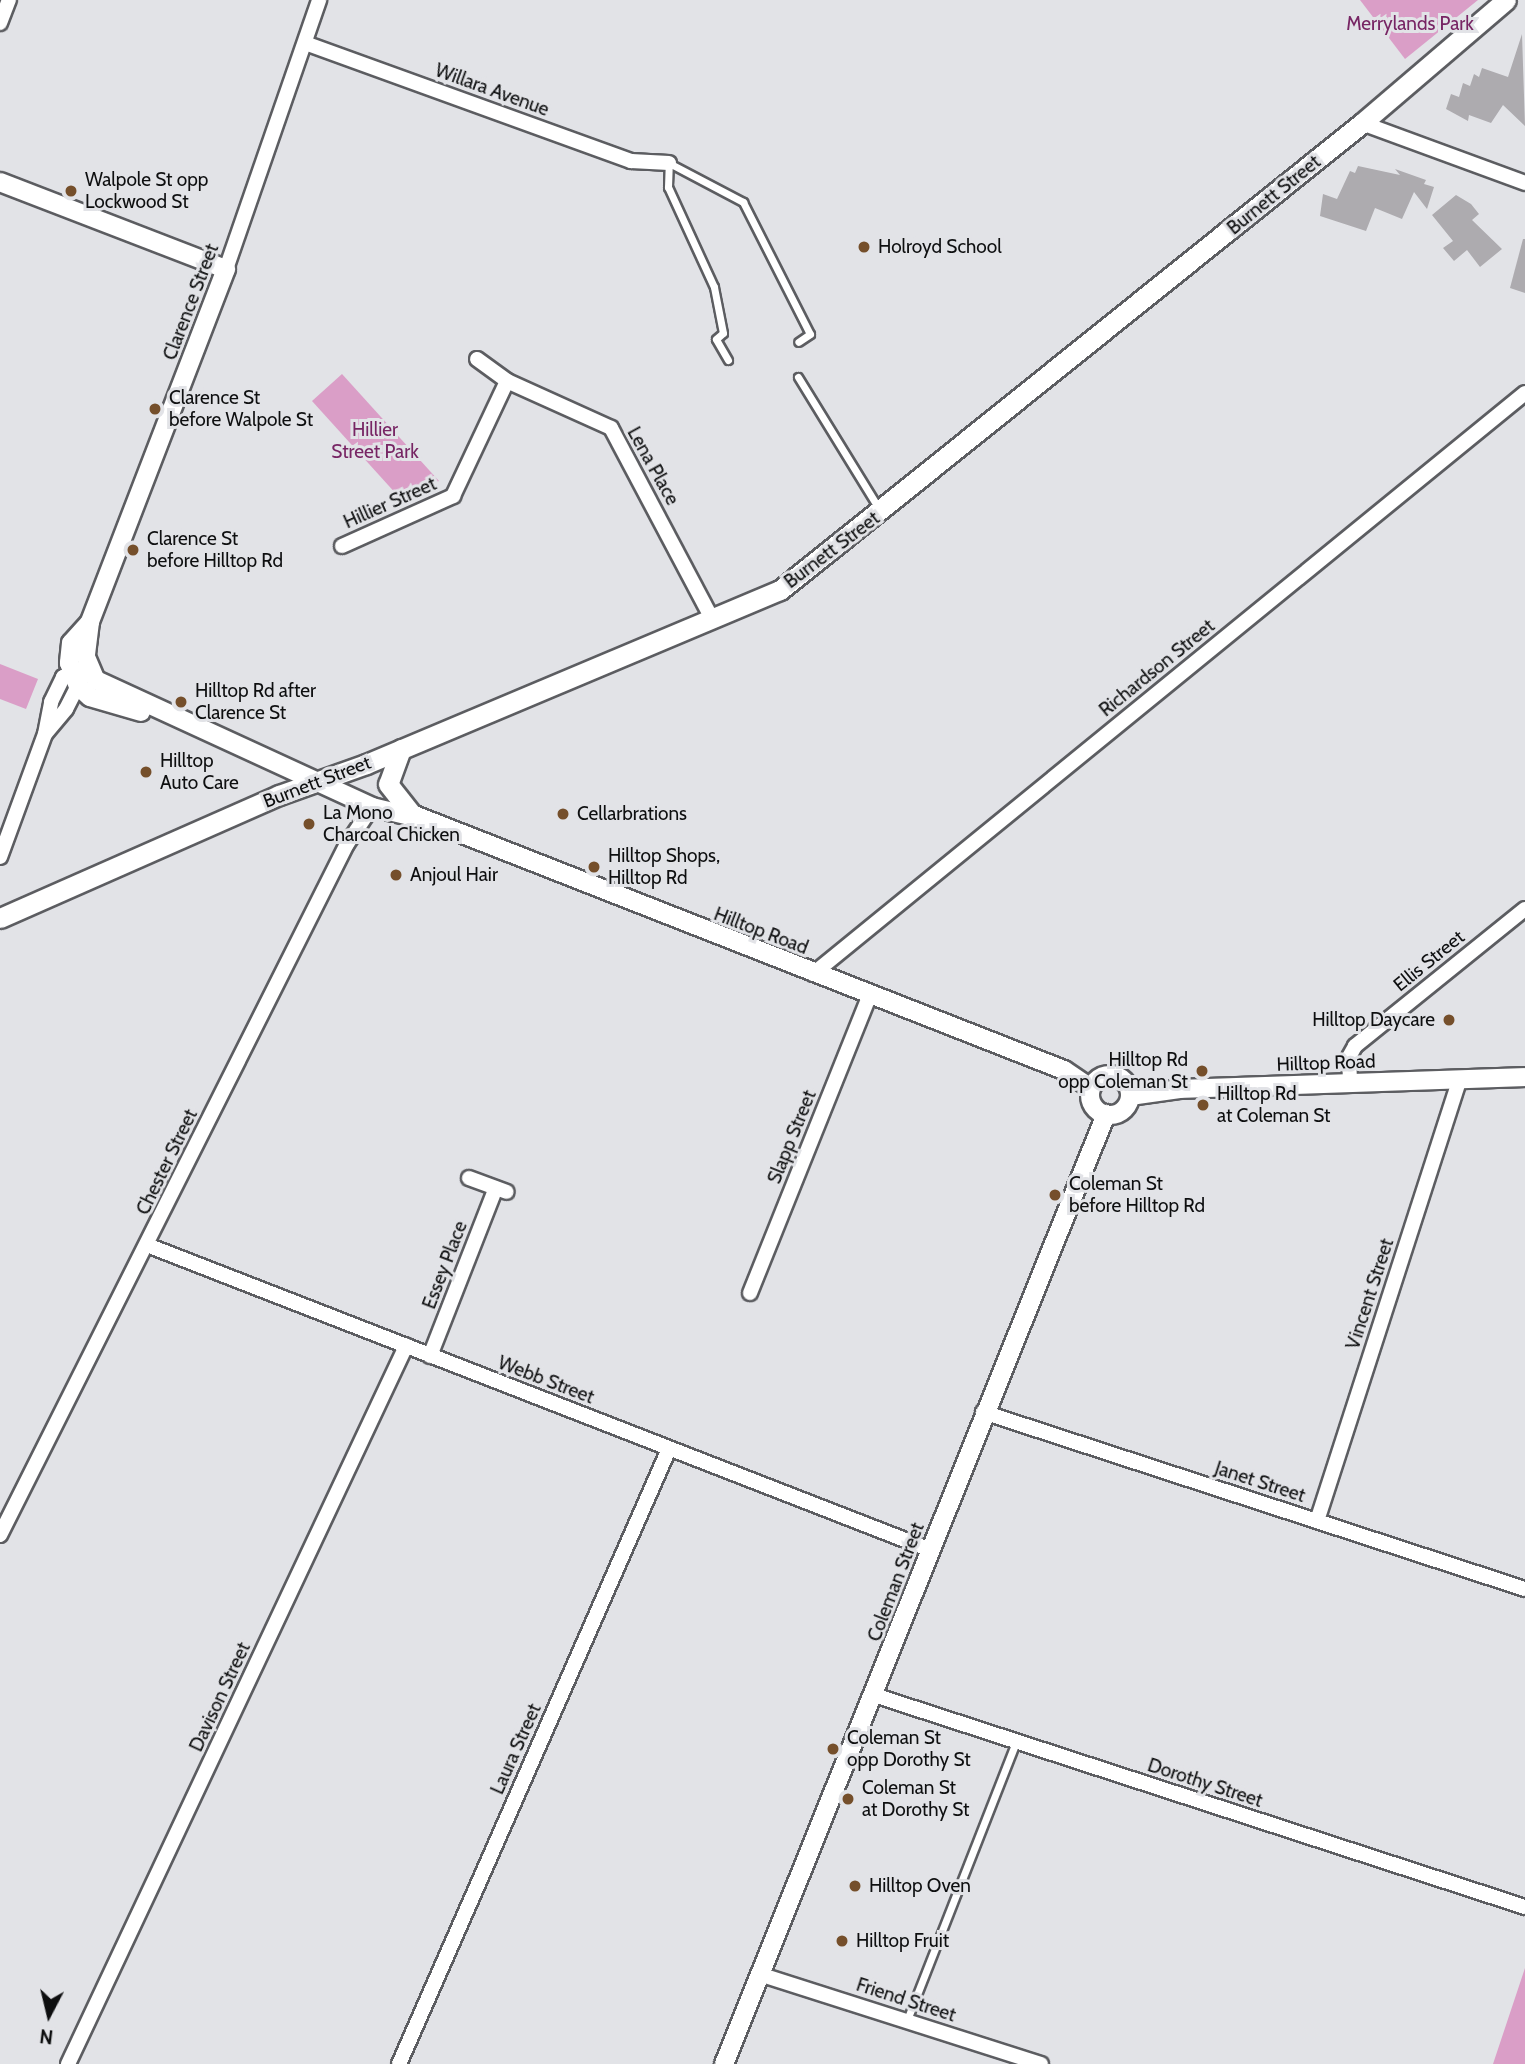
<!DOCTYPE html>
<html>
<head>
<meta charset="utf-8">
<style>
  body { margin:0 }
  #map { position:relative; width:1525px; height:2064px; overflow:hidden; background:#e2e3e7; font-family:Cabin,sans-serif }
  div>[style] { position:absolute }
  .green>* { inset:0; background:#da9ec7 }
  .building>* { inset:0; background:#adabaf }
  .roads { filter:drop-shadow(2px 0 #5c5d61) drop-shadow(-2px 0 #5c5d61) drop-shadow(0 2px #5c5d61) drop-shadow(0 -2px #5c5d61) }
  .service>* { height:7px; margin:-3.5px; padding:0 3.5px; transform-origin:3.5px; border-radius:3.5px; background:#fff }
  .minor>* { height:14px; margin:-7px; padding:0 7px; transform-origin:7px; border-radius:7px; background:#fff }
  .tertiary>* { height:18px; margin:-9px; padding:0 9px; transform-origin:9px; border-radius:9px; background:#fff }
  .tertiary>.ring { margin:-9px; padding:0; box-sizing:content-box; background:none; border:18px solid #fff; border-radius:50% }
  .secondary>* { height:19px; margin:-9.5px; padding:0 9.5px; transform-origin:9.5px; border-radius:9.5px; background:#fff }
  .dots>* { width:19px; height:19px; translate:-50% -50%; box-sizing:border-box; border:4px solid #e2e3e7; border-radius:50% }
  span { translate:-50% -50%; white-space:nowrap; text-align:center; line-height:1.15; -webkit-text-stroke:6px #e2e3e7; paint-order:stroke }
  .park-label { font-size:19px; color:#772564 }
  .street-label { font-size:19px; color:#0e0f10 }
  .poi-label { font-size:19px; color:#0e0f10 }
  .left { translate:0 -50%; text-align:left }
  .right { translate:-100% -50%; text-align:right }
  .north { position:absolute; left:14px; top:1980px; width:70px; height:70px; -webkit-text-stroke:5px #e2e3e7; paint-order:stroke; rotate:187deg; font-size:19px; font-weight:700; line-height:28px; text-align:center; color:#0e0f10 }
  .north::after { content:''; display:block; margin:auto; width:24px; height:32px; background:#0e0f10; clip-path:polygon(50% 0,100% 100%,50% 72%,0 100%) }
</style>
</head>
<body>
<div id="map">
  <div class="green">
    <i style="clip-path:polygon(1360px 0,1478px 0,1405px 59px)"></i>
    <i style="clip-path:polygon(342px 374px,439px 481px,398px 496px,312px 401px)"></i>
    <i style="clip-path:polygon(0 664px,38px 679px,26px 709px,0 699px)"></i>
    <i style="clip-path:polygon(1525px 1968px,1525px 2064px,1493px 2064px)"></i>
  </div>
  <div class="building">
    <i style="clip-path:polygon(1522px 34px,1525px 126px,1503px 105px,1491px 123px,1469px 115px,1468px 121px,1446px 109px,1451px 94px,1459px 97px,1463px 83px,1470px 86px,1474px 74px,1479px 77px,1482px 68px,1508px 77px)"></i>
    <i style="clip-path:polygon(1358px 166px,1400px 175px,1395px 169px,1426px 180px,1424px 184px,1434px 187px,1427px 209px,1414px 192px,1402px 219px,1375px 208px,1366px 231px,1320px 216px,1323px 194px,1337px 199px,1350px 171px,1355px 173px)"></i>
    <i style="clip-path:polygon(1456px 195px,1471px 204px,1479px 214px,1472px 220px,1502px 249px,1480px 267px,1467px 250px,1454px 261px,1443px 248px,1453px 241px,1432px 215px)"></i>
    <i style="clip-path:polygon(1523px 239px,1525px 239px,1525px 293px,1510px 288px)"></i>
  </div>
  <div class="roads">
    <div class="service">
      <i style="left:728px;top:360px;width:24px;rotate:-120deg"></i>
      <i style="left:716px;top:339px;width:9px;rotate:-41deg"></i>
      <i style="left:723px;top:333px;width:47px;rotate:-101.1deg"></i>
      <i style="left:714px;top:287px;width:110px;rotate:-114.7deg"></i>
      <i style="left:668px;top:187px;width:24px;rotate:-88deg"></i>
      <i style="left:669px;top:163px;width:84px;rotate:27.8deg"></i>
      <i style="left:743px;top:202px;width:148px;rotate:63.1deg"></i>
      <i style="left:810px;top:334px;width:14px;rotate:146deg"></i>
      <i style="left:798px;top:377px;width:153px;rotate:58.4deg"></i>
      <i style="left:907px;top:2020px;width:299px;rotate:-68.6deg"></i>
    </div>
    <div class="minor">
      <i style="left:0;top:23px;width:25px;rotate:-69deg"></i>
      <i style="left:305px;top:43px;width:347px;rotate:19.9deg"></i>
      <i style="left:631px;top:161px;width:38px;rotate:3deg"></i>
      <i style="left:1362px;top:123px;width:174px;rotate:20.2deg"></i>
      <i style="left:226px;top:269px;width:285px;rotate:-70.9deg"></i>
      <i style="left:477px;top:359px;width:37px;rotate:36deg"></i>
      <i style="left:507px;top:381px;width:114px;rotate:24.3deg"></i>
      <i style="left:611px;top:428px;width:216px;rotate:62.1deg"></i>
      <i style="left:342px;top:546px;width:122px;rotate:-24.2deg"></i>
      <i style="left:453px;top:496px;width:127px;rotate:-64.8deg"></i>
      <i style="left:46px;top:733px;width:31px;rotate:-50deg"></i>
      <i style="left:66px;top:709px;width:33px;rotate:-63deg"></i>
      <i style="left:0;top:857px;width:131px;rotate:-69.9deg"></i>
      <i style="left:45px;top:734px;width:33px;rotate:-79deg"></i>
      <i style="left:51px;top:702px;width:28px;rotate:-64deg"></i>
      <i style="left:63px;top:677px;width:21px;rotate:-25deg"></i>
      <i style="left:813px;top:974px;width:919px;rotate:-39.21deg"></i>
      <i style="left:1350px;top:1082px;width:25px;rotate:-92deg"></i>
      <i style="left:1349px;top:1057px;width:13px;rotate:-61deg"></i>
      <i style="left:1355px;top:1046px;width:218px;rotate:-38.9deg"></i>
      <i style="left:469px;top:1178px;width:40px;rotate:20.2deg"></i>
      <i style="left:147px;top:1245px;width:841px;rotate:21.26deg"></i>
      <i style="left:750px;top:1293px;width:321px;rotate:-68.1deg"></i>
      <i style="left:430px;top:1356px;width:180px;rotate:-68.6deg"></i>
      <i style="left:983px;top:1412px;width:570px;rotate:18.09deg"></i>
      <i style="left:1317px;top:1521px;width:465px;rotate:-72.1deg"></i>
      <i style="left:0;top:1535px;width:773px;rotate:-63.34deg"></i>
      <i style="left:347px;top:844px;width:45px;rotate:-56deg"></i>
      <i style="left:874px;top:1695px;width:685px;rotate:18.04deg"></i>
      <i style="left:759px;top:1974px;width:296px;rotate:17.7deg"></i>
      <i style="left:68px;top:2064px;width:794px;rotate:-64.79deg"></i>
      <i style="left:399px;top:2064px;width:672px;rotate:-66.3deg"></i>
    </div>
    <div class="tertiary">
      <i style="left:0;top:182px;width:242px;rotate:21.1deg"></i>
      <i style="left:226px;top:269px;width:378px;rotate:111.1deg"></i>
      <i style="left:90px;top:622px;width:35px;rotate:97deg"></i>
      <i style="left:86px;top:657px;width:25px;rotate:67deg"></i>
      <i style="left:96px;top:680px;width:304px;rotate:24.7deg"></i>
      <i style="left:372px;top:807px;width:43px;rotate:13.4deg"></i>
      <i style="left:90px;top:622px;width:28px;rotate:132deg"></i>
      <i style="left:71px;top:643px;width:20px;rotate:96deg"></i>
      <i style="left:69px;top:663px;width:25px;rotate:69deg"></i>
      <i style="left:78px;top:686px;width:16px;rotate:43deg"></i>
      <i style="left:90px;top:697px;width:53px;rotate:16.4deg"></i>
      <i style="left:404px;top:811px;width:709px;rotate:21.43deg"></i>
      <i style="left:1064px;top:1070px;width:32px;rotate:34deg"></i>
      <i class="ring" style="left:1090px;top:1075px;width:22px;height:22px"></i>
      <i style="left:1130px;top:1096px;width:50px;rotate:-8deg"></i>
      <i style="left:1180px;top:1089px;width:345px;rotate:-2deg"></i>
      <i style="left:724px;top:2064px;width:1024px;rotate:-68.09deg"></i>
    </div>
    <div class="secondary">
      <i style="left:401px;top:749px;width:37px;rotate:110deg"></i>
      <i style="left:388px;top:784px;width:42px;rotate:51.8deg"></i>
      <i style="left:0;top:918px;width:305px;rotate:-23.8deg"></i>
      <i style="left:279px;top:795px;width:92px;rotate:-19.6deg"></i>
      <i style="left:366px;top:764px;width:449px;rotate:-22.8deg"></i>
      <i style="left:780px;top:590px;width:746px;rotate:-38.74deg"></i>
      <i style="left:1362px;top:123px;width:189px;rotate:-40.5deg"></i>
    </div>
  </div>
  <div class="dots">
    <i style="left:71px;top:191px;background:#754f2b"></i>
    <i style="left:864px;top:247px;background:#754f2b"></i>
    <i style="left:155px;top:409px;background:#754f2b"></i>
    <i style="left:133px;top:550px;background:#754f2b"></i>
    <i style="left:181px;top:702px;background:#754f2b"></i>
    <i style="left:146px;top:772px;background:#754f2b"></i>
    <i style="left:563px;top:814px;background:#754f2b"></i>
    <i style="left:309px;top:824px;background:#754f2b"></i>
    <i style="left:594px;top:867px;background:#754f2b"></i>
    <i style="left:396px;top:875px;background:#754f2b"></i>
    <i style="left:1449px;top:1020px;background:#754f2b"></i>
    <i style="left:1202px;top:1071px;background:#754f2b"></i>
    <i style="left:1203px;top:1105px;background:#754f2b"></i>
    <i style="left:1055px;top:1195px;background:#754f2b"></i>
    <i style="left:833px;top:1749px;background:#754f2b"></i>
    <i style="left:848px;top:1799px;background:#754f2b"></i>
    <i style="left:855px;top:1886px;background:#754f2b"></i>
    <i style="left:842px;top:1941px;background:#754f2b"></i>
  </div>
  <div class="park-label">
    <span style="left:1410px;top:24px">Merrylands Park</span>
    <span style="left:375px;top:441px">Hillier<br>Street Park</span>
  </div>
  <div class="street-label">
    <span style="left:492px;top:90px;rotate:20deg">Willara Avenue</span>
    <span style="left:1274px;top:195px;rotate:-39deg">Burnett Street</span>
    <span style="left:191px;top:302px;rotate:-69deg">Clarence Street</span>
    <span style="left:653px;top:466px;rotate:61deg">Lena Place</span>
    <span style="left:390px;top:503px;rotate:-24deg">Hillier Street</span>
    <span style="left:832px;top:550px;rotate:-37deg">Burnett Street</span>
    <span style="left:1157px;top:668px;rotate:-39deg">Richardson Street</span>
    <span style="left:317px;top:782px;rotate:-21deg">Burnett Street</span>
    <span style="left:761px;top:931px;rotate:21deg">Hilltop Road</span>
    <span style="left:1429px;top:961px;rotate:-39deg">Ellis Street</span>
    <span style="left:1326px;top:1063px;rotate:-2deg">Hilltop Road</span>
    <span style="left:792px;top:1137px;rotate:-68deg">Slapp Street</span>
    <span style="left:167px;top:1162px;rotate:-64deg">Chester Street</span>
    <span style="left:445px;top:1265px;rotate:-69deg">Essey Place</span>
    <span style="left:1370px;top:1294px;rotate:-72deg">Vincent Street</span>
    <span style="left:546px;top:1380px;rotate:21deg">Webb Street</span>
    <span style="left:1260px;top:1482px;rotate:18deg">Janet Street</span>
    <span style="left:896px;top:1582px;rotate:-69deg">Coleman Street</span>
    <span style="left:220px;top:1697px;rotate:-65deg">Davison Street</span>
    <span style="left:516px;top:1749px;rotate:-66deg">Laura Street</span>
    <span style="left:1205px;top:1783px;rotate:18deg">Dorothy Street</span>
    <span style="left:906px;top:2000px;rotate:18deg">Friend Street</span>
  </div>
  <div class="poi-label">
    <span class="left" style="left:85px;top:191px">Walpole St opp<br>Lockwood St</span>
    <span class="left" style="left:878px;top:247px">Holroyd School</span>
    <span class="left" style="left:169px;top:409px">Clarence St<br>before Walpole St</span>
    <span class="left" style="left:147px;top:550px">Clarence St<br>before Hilltop Rd</span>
    <span class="left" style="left:195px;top:702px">Hilltop Rd after<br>Clarence St</span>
    <span class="left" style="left:160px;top:772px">Hilltop<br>Auto Care</span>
    <span class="left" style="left:323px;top:824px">La Mono<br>Charcoal Chicken</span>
    <span class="left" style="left:577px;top:814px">Cellarbrations</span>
    <span class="left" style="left:608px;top:867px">Hilltop Shops,<br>Hilltop Rd</span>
    <span class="left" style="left:410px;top:875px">Anjoul Hair</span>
    <span class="right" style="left:1435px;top:1020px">Hilltop Daycare</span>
    <span class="right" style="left:1188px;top:1071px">Hilltop Rd<br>opp Coleman St</span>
    <span class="left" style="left:1217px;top:1105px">Hilltop Rd<br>at Coleman St</span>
    <span class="left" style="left:1069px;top:1195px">Coleman St<br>before Hilltop Rd</span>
    <span class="left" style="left:847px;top:1749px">Coleman St<br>opp Dorothy St</span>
    <span class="left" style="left:862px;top:1799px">Coleman St<br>at Dorothy St</span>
    <span class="left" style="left:869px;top:1886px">Hilltop Oven</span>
    <span class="left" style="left:856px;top:1941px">Hilltop Fruit</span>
  </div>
  <div class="north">N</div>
</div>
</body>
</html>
